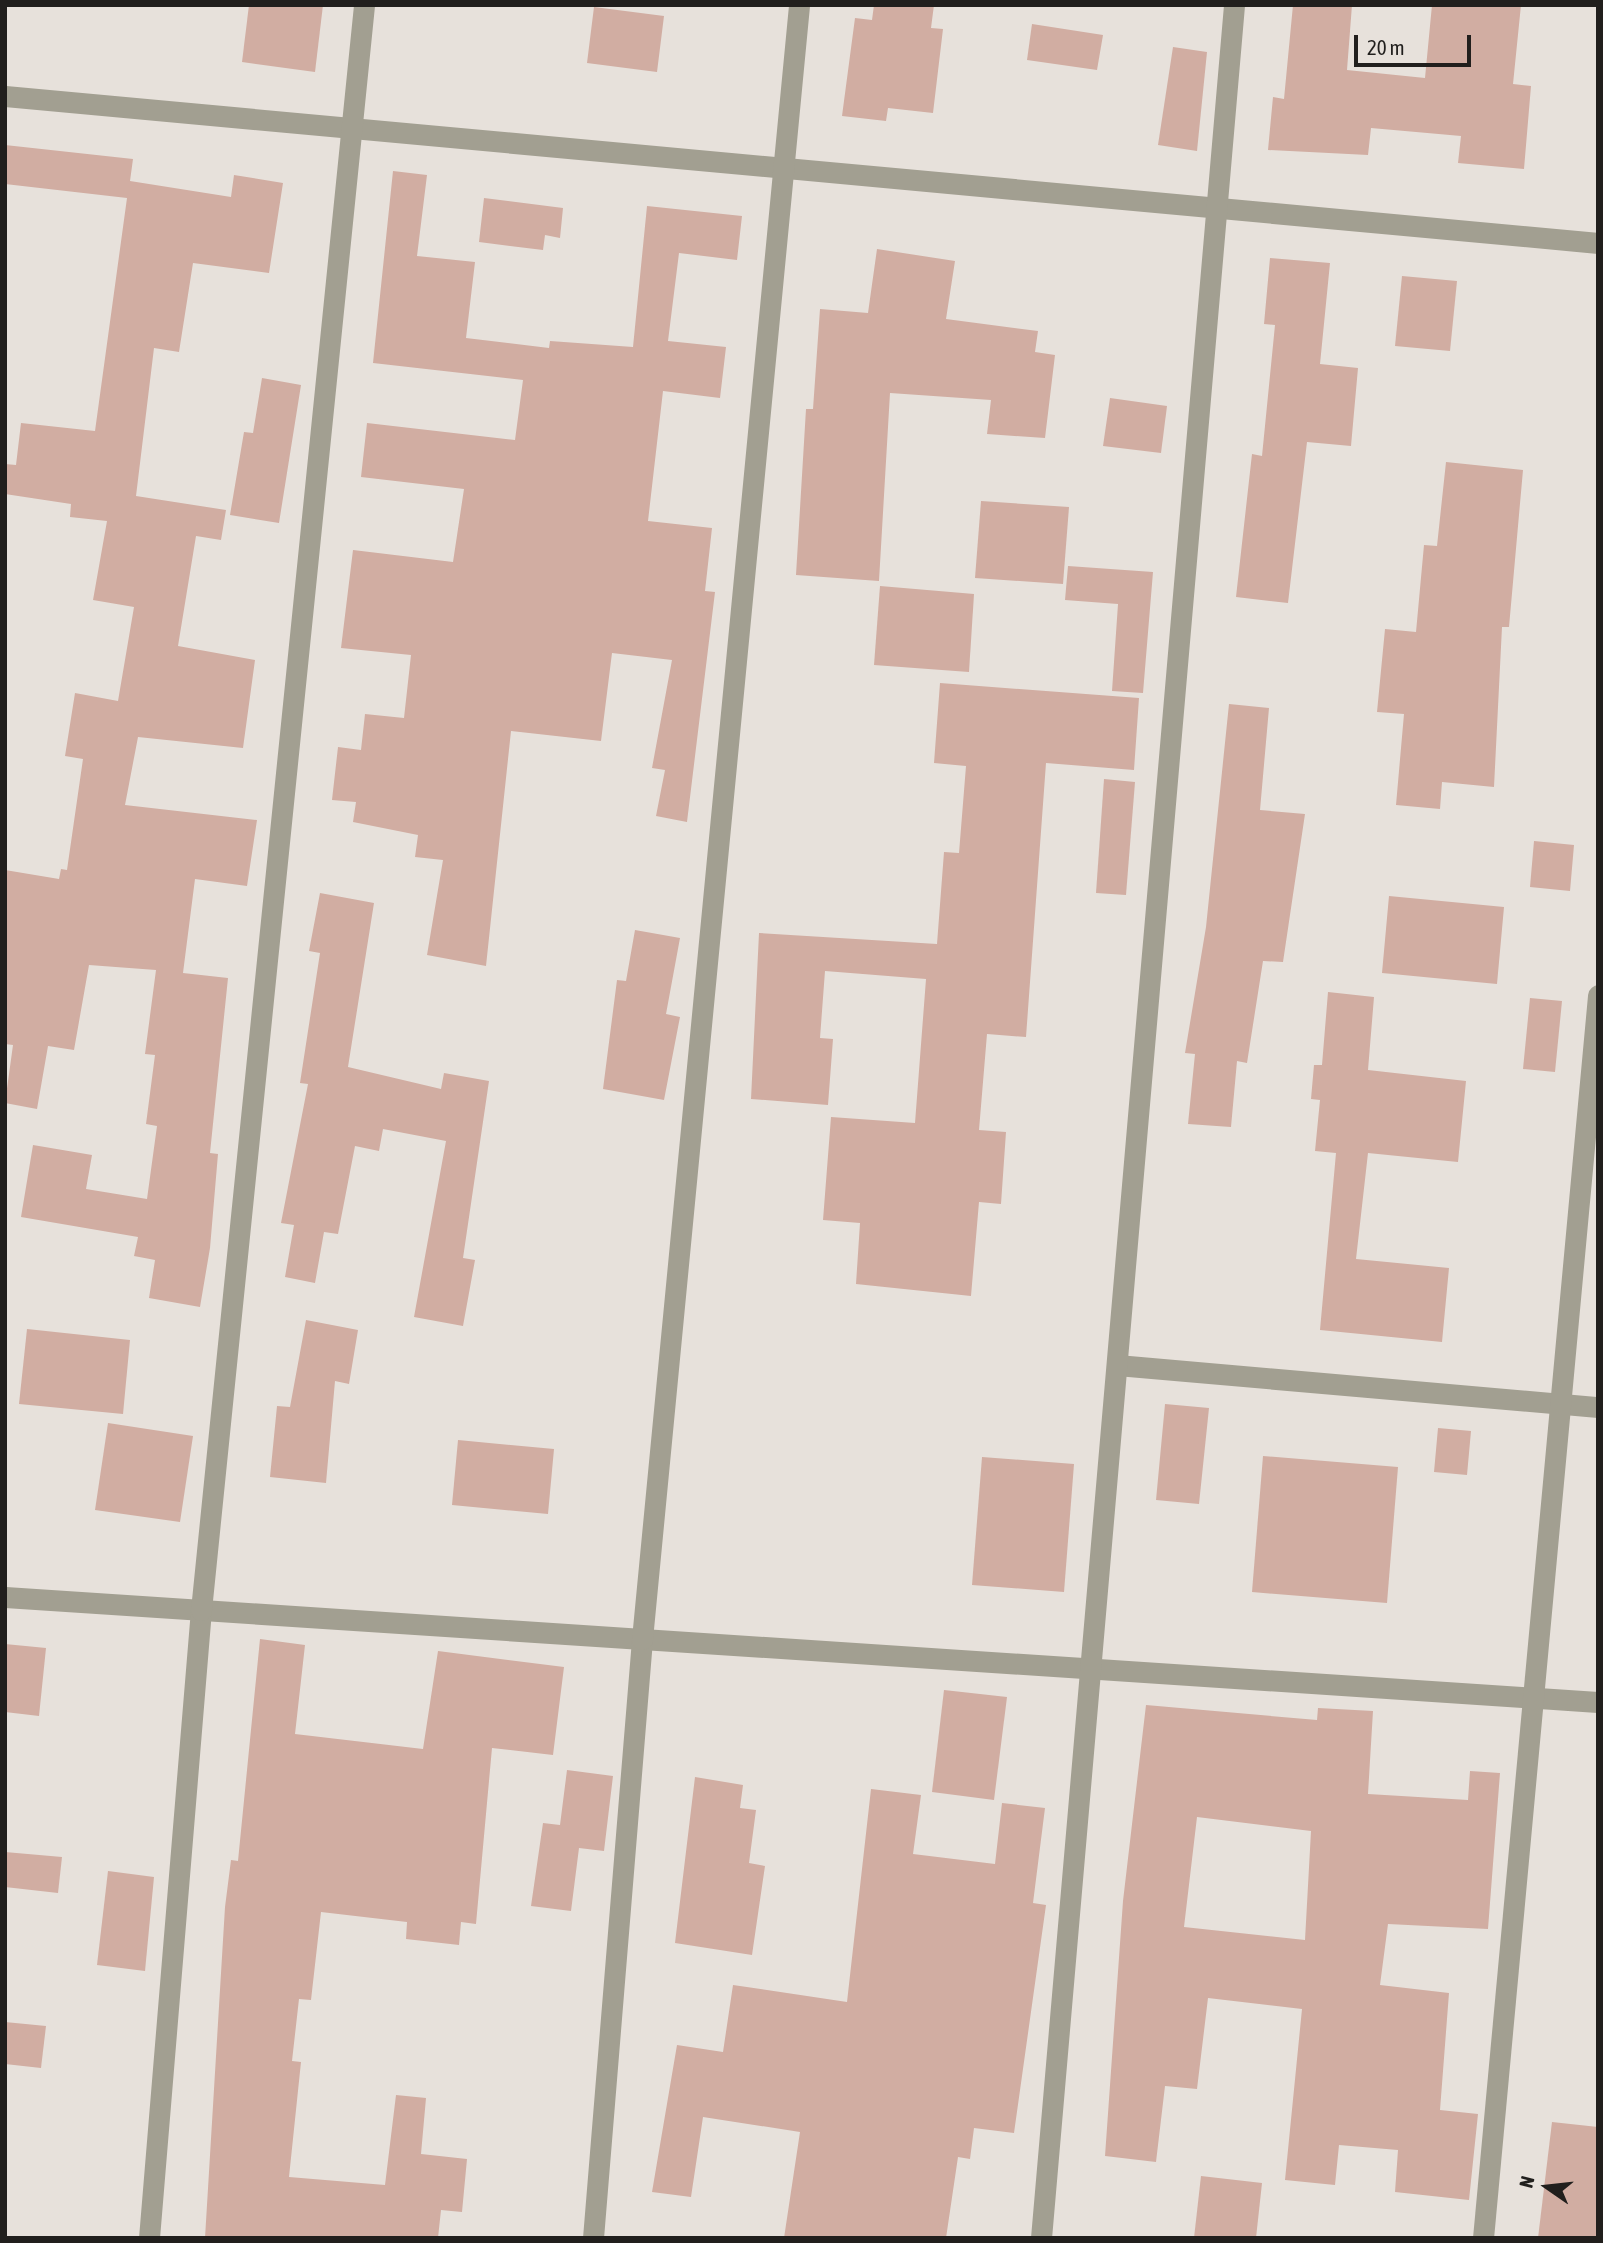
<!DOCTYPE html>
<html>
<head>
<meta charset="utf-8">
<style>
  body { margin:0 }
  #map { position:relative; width:1603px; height:2243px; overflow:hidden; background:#e7e1db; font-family:"Asap Condensed",sans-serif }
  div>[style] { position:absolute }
  .building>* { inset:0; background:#d1ada2 }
  .street>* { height:21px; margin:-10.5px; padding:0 10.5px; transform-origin:10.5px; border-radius:10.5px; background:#a29f91 }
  span { translate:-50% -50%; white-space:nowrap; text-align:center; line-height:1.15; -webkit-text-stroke:5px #e7e1db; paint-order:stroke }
  .frame { position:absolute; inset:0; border:7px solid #211f1d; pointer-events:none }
  .north { position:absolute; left:1512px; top:2152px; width:70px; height:70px; -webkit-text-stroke:5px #e7e1db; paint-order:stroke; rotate:284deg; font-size:19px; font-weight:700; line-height:28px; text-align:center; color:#211f1d }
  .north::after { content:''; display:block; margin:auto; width:24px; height:32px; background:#211f1d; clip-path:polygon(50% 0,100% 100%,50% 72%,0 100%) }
  .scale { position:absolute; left:1354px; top:35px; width:117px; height:32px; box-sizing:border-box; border:4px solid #211f1d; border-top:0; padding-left:9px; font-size:21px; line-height:24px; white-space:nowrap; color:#211f1d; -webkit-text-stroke:5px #e7e1db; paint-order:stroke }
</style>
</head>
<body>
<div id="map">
  <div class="building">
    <i style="clip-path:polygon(249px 5px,323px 5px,315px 72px,242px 62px)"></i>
    <i style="clip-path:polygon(874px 5px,934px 5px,931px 28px,943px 29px,933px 113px,888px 108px,886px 121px,842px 116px,855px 18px,872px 20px)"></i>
    <i style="clip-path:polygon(1293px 5px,1352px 5px,1347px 70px,1425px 78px,1432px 5px,1521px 5px,1513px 84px,1531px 86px,1524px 169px,1458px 163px,1461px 136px,1371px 128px,1368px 155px,1268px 150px,1273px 97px,1284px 99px)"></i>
    <i style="clip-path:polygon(594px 7px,664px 16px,657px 72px,587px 63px)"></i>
    <i style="clip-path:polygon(1032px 24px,1103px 35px,1097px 70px,1027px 60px)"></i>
    <i style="clip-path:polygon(1173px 47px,1207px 52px,1197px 151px,1158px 145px)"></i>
    <i style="clip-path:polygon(5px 145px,133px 159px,130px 181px,231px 197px,234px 175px,283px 183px,269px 273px,193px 263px,179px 352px,154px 348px,136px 496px,226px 510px,221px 540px,196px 536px,178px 646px,255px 660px,243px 748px,138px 737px,125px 805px,257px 820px,247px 886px,195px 879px,183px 973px,228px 978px,210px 1153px,218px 1154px,210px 1248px,200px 1307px,149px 1298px,155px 1260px,134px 1256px,138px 1237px,21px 1217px,33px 1145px,92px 1155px,86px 1189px,147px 1199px,157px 1126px,146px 1124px,155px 1055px,145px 1054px,156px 970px,89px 965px,74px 1050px,48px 1046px,37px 1109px,5px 1103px,13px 1045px,5px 1044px,5px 870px,59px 879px,61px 869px,67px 870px,83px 759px,65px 756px,75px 693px,118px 701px,134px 607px,93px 600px,107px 521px,70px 517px,71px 504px,5px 494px,5px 464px,16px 465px,21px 423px,95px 431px,127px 198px,5px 184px)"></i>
    <i style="clip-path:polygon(393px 171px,427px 175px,417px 256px,475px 262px,466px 338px,549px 348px,550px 341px,633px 347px,647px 206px,742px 216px,737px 260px,679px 253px,668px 341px,726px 347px,720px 398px,663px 391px,648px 521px,712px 528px,705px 591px,715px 592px,687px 822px,656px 816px,665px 770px,652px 768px,672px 660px,612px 653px,601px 741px,511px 731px,486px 966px,427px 955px,443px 860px,415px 857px,418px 835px,353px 822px,356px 802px,332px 800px,338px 747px,361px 750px,365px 714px,404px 718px,411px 655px,341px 648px,353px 550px,453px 562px,464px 489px,361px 477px,367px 423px,515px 440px,523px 380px,373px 363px)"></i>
    <i style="clip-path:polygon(484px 198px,563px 208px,560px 238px,545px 235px,543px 250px,479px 242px)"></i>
    <i style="clip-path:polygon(877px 249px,955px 261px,946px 319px,1038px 331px,1035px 352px,1055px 355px,1045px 438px,987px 434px,991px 400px,890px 393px,879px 581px,796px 575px,806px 409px,813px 409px,820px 309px,868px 313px)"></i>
    <i style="clip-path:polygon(1270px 258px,1330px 263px,1320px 364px,1358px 368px,1351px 446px,1307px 442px,1288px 603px,1236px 597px,1252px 454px,1262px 456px,1275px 325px,1264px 324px)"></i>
    <i style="clip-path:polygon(1402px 276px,1457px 281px,1450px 351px,1395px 346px)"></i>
    <i style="clip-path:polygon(262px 378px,301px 385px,279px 523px,230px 515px,244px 432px,253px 433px)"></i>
    <i style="clip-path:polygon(1110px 398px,1167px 406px,1161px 453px,1103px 446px)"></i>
    <i style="clip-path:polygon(1446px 462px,1523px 470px,1509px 627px,1502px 627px,1494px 787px,1442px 782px,1440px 809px,1396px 805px,1404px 714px,1377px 712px,1385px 629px,1416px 632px,1424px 545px,1437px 546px)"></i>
    <i style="clip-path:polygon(981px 501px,1069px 507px,1063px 584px,975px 578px)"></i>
    <i style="clip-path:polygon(1068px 566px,1153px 572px,1143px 693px,1112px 691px,1118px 604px,1065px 600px)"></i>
    <i style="clip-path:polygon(880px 586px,974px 594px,969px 672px,874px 665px)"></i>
    <i style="clip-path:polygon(940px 683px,1139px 698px,1134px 770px,1046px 763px,1026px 1037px,987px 1034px,979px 1130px,1006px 1132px,1001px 1204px,979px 1202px,971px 1296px,856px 1284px,860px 1223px,823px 1220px,831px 1117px,915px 1123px,926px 979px,825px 971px,820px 1038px,833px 1039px,828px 1105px,751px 1099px,759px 933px,937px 944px,944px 852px,959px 853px,966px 766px,934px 763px)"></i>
    <i style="clip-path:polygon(1229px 704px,1269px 708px,1260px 810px,1305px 814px,1283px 962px,1263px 961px,1247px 1063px,1237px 1061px,1231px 1127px,1188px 1124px,1195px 1054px,1185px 1053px,1206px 927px)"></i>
    <i style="clip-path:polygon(1104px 779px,1135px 782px,1126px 895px,1096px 893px)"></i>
    <i style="clip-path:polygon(1534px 841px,1574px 845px,1570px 891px,1530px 887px)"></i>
    <i style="clip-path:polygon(320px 893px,374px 903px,348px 1067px,441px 1089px,444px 1073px,489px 1081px,463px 1258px,475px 1260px,463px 1326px,414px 1317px,446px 1141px,383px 1129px,379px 1151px,355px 1146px,338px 1234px,324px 1232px,315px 1283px,285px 1277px,294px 1225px,281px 1223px,308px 1084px,300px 1083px,320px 953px,309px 951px)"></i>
    <i style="clip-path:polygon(1389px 896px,1504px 907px,1497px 984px,1382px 973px)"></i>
    <i style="clip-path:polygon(635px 930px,680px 938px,666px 1014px,680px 1017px,664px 1100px,603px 1089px,617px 980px,626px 981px)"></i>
    <i style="clip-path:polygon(1328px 992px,1374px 997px,1368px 1070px,1466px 1081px,1458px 1162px,1368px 1153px,1356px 1259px,1449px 1268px,1442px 1342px,1320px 1330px,1336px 1153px,1315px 1151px,1320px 1100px,1311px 1099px,1314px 1065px,1322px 1065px)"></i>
    <i style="clip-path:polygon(1530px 998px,1562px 1001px,1555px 1072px,1523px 1069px)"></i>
    <i style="clip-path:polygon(306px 1320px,358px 1330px,349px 1384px,335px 1381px,326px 1483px,270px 1477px,277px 1406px,290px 1407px)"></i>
    <i style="clip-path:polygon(27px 1329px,130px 1340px,123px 1414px,19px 1404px)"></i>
    <i style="clip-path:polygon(1165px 1404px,1209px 1408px,1199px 1504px,1156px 1500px)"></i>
    <i style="clip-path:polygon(108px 1423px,193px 1436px,180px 1522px,95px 1510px)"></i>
    <i style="clip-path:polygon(1438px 1428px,1471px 1431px,1467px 1475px,1434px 1472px)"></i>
    <i style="clip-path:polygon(458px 1440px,554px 1449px,548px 1514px,452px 1505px)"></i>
    <i style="clip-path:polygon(1263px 1456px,1398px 1467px,1387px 1603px,1252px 1592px)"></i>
    <i style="clip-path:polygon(982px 1457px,1074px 1464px,1064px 1592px,972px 1585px)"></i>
    <i style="clip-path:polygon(260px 1639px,305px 1645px,295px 1734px,423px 1749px,438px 1651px,564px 1667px,553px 1755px,492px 1748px,476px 1924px,461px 1922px,459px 1945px,406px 1939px,407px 1922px,321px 1912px,311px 2000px,299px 1999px,292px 2061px,301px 2062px,289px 2177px,385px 2185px,396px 2095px,426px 2098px,421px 2154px,467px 2159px,462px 2212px,441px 2210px,438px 2238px,205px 2238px,225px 1907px,231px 1860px,238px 1861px)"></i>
    <i style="clip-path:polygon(5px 1644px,46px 1648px,39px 1716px,5px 1712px)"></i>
    <i style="clip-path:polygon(944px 1690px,1007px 1697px,994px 1800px,932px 1792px)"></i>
    <i style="clip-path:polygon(evenodd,1146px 1705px,1317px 1720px,1318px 1708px,1373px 1711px,1368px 1794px,1468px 1800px,1470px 1771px,1500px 1773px,1488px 1929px,1388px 1924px,1380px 1985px,1449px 1993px,1440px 2110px,1478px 2114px,1469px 2200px,1395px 2192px,1398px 2150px,1339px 2145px,1335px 2185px,1285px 2180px,1302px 2009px,1208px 1998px,1197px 2089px,1165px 2086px,1156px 2162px,1105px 2156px,1123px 1901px,1146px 1705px,1197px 1817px,1311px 1831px,1305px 1940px,1184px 1927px,1197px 1817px)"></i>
    <i style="clip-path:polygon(567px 1770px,613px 1776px,604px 1851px,579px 1848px,571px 1911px,531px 1906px,543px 1823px,560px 1825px)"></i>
    <i style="clip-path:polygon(695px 1777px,743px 1785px,740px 1808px,756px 1810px,749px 1863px,765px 1866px,752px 1955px,675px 1943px)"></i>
    <i style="clip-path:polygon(871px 1789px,921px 1795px,913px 1854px,995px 1864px,1002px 1803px,1045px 1808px,1033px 1903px,1046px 1905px,1014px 2133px,974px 2128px,970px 2159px,958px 2157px,946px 2238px,784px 2238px,800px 2132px,703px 2117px,691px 2197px,652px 2192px,677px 2045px,723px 2052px,733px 1985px,847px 2002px)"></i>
    <i style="clip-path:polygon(5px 1852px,62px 1857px,58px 1893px,5px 1887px)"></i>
    <i style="clip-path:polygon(108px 1871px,154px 1877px,145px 1971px,97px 1965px)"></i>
    <i style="clip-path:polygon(5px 2022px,46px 2026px,41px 2068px,5px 2064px)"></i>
    <i style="clip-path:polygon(1552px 2122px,1598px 2127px,1598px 2238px,1538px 2238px)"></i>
    <i style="clip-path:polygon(1201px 2176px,1262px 2183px,1256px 2238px,1194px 2238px)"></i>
  </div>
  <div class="street">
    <i style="left:5px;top:96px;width:1600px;rotate:5.27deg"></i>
    <i style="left:1117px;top:1365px;width:483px;rotate:5deg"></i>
    <i style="left:5px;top:1597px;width:1596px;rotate:3.77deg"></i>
    <i style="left:149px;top:2238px;width:630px;rotate:-85.27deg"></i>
    <i style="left:201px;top:1610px;width:1613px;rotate:-84.2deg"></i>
    <i style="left:593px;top:2238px;width:601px;rotate:-85.32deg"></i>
    <i style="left:642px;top:1639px;width:1642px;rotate:-84.51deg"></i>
    <i style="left:1041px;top:2238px;width:2241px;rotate:-85.06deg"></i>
    <i style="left:1483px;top:2238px;width:1248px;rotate:-84.71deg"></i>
  </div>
  <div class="frame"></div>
  <div class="north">N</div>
  <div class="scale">20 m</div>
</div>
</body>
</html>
